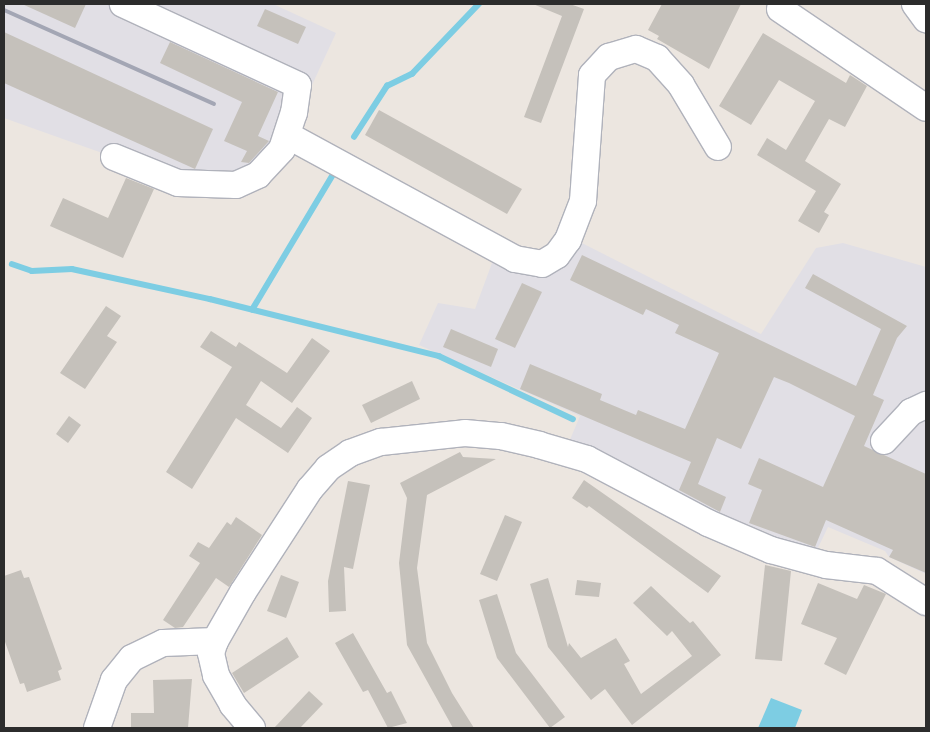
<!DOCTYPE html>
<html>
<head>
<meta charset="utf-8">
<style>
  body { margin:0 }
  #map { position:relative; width:930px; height:732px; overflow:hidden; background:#ece6e0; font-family:Quicksand,sans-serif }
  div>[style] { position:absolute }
  .industrial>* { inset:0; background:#e1dfe5 }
  .water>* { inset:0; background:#7dcde3 }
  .stream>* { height:5.5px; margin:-2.75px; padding:0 2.75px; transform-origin:2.75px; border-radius:2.75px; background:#7dcde3 }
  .building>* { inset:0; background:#c5c1bb }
  .roads { filter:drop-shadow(1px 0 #b0b2bb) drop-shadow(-1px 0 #b0b2bb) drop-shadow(0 1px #b0b2bb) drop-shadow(0 -1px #b0b2bb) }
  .minor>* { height:26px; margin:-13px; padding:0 13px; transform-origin:13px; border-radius:13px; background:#fff }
  .rail>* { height:4px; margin:-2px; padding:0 2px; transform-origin:2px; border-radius:2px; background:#a3a6b4 }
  span { translate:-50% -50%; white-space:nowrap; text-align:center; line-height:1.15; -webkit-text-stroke:4px #fff; paint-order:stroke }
  .frame { position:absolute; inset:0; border:5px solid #2c2c2c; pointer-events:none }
</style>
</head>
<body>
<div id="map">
  <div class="industrial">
    <i style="clip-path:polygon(4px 4px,273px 4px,336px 33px,266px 185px,178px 180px,4px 118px)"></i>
    <i style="clip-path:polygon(576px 240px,761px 334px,816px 248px,843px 243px,926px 267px,926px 574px,889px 557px,885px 551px,828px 527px,815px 554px,747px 524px,738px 527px,569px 442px,580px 416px,419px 345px,438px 303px,475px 309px,492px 263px,517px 267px)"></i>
  </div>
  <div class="water">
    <i style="clip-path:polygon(771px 698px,802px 710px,795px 728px,758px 728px)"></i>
  </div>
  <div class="stream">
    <i style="left:354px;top:137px;width:61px;rotate:-57.1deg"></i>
    <i style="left:387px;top:86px;width:28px;rotate:-26deg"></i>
    <i style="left:412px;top:74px;width:97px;rotate:-46.3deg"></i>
    <i style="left:12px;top:264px;width:21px;rotate:19deg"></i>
    <i style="left:32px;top:271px;width:40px;rotate:-2.9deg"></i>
    <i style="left:72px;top:269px;width:141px;rotate:12.3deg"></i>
    <i style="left:210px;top:299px;width:236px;rotate:14deg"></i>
    <i style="left:439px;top:356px;width:148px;rotate:25.2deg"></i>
    <i style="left:252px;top:310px;width:160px;rotate:-59.1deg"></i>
  </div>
  <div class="building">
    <i style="clip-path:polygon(22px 4px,86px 4px,75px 28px)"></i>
    <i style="clip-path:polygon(533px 4px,570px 4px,584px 9px,541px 123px,524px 117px,562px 16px)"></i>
    <i style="clip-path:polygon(662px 4px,741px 4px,709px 69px,657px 39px,659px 36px,648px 30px)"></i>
    <i style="clip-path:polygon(265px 9px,306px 27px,298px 44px,257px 26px)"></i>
    <i style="clip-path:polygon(4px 32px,213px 129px,195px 169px,4px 83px)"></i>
    <i style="clip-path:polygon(763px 33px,846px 83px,850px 75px,867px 86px,845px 127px,829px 119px,805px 161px,841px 184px,824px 212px,829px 215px,819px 233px,798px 221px,816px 191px,757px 155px,767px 138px,786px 150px,815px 101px,779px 80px,751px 125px,719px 106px)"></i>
    <i style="clip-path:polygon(170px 42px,278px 92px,258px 136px,269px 141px,249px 163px,241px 162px,247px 151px,224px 141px,242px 102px,160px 63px)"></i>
    <i style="clip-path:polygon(379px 110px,522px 189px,507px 214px,365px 135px)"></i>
    <i style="clip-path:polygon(126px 178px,154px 189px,123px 258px,50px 226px,63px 198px,108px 218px)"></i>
    <i style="clip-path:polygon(582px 255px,856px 386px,881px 329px,805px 288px,813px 274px,907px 326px,897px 338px,873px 395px,884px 400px,864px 446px,926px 474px,926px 573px,889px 557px,893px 550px,826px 520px,815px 547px,749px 523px,762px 490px,748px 484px,759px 458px,823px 487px,855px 416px,789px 383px,774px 377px,741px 449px,717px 438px,698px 484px,726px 497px,720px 512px,679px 490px,691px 462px,520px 389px,530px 364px,602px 394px,600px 400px,636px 415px,638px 410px,685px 429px,719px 353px,675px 333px,679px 325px,646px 309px,643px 315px,570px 280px)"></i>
    <i style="clip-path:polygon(522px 283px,542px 292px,515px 348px,495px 339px)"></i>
    <i style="clip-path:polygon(106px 306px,121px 316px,107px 336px,117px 342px,85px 389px,60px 373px)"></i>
    <i style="clip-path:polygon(451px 329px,498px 349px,491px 367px,443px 347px)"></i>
    <i style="clip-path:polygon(211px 331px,236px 347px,239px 342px,287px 373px,312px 338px,330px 351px,292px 403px,261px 381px,246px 405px,281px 428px,297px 407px,312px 418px,288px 453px,236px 418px,192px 489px,166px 472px,232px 367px,200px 347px)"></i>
    <i style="clip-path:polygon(412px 381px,420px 399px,371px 423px,362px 405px)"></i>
    <i style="clip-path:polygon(69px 416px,81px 425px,68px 443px,56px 434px)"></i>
    <i style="clip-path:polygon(460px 452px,463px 457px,496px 459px,427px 495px,417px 568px,427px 643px,452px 693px,474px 728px,453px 728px,407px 645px,399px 563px,407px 498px,400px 483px)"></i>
    <i style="clip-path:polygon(584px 480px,721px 576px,708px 593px,589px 506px,587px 508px,572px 498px)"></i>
    <i style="clip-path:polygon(348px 481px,370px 485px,353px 569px,344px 567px,346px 611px,329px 612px,328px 581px)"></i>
    <i style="clip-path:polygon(505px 515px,522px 522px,497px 581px,480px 574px)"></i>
    <i style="clip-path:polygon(236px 517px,262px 535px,229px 587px,216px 578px,183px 627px,175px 628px,163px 620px,200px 563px,189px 556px,198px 542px,209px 548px,227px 522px,231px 525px)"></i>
    <i style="clip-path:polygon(765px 565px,791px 571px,782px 661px,755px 659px)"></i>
    <i style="clip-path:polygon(21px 570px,24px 578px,29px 577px,62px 669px,58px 671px,61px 680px,27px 692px,24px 683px,20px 684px,4px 639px,4px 576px)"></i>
    <i style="clip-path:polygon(281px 575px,299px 582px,286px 618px,267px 611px)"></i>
    <i style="clip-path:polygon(548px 578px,568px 647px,569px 643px,581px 658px,616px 638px,630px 661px,624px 664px,641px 694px,692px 656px,672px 631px,667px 636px,633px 603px,651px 586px,690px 623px,693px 621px,721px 655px,632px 725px,605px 689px,591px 700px,548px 647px,530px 584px)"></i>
    <i style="clip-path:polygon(577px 580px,601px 583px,599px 597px,575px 595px)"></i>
    <i style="clip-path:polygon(818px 583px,857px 599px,864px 585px,886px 594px,846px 675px,824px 664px,837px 638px,801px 624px)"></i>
    <i style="clip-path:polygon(497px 594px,516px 653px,565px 717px,550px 728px,497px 658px,479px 600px)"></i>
    <i style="clip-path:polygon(353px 633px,387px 693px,391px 691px,407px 723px,388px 728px,368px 690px,363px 692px,335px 643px)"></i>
    <i style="clip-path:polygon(287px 637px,299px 657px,244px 693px,232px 673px)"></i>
    <i style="clip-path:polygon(192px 679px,188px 728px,131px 728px,131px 713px,154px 713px,153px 680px)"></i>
    <i style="clip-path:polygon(309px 691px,323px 704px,300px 728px,274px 728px)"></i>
  </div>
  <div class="roads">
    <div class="minor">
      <i style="left:915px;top:4px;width:19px;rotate:54deg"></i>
      <i style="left:780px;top:9px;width:176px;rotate:34.1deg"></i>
      <i style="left:287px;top:135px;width:260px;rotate:28.5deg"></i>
      <i style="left:515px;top:259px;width:27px;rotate:10deg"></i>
      <i style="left:542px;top:264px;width:17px;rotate:-31deg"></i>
      <i style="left:557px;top:255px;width:19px;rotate:-54deg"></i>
      <i style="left:568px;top:240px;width:42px;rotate:-69deg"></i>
      <i style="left:583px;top:201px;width:126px;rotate:-85.9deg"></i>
      <i style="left:592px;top:75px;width:25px;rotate:-47deg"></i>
      <i style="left:609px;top:57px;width:28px;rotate:-17deg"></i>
      <i style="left:636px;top:49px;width:23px;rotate:23deg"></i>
      <i style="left:657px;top:58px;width:36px;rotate:48deg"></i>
      <i style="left:681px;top:85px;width:72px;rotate:59.2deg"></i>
      <i style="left:114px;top:157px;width:69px;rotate:22.1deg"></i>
      <i style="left:178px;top:183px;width:58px;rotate:2deg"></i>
      <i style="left:236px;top:185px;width:24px;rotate:-24deg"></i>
      <i style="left:258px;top:175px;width:35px;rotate:-47deg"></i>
      <i style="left:282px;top:149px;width:38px;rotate:-72deg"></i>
      <i style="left:294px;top:113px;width:28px;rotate:-82deg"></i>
      <i style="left:298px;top:85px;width:193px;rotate:-155.2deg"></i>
      <i style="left:884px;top:441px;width:40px;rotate:-47deg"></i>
      <i style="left:911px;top:412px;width:17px;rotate:-25deg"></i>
      <i style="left:97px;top:728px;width:51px;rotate:-70.5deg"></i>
      <i style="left:114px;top:680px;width:28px;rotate:-51deg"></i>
      <i style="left:132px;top:658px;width:34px;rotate:-26deg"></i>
      <i style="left:163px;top:643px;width:52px;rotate:-2.2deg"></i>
      <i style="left:252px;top:728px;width:30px;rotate:-130deg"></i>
      <i style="left:233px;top:705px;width:34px;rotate:-120deg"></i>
      <i style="left:216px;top:675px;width:23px;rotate:-103deg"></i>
      <i style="left:211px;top:653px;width:13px;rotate:-72deg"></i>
      <i style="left:215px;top:641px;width:56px;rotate:-60.3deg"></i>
      <i style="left:243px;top:592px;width:123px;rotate:-57deg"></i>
      <i style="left:310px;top:489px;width:28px;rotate:-49deg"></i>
      <i style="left:328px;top:468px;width:27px;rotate:-34deg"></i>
      <i style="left:350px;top:453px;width:33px;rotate:-20deg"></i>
      <i style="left:381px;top:442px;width:84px;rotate:-6.1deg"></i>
      <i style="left:465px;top:433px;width:36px;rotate:5deg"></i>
      <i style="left:501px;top:436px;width:39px;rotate:13deg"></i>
      <i style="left:539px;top:445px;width:50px;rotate:16.3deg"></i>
      <i style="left:587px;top:459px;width:137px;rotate:27.9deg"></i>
      <i style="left:708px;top:523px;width:69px;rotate:23.2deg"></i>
      <i style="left:771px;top:550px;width:57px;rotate:15.3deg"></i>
      <i style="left:826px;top:565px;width:51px;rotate:6.7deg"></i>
      <i style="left:877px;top:571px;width:58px;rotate:32.3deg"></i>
    </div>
  </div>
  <div class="rail">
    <i style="left:4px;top:10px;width:230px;rotate:24.1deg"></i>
  </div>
  <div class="frame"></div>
</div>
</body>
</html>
